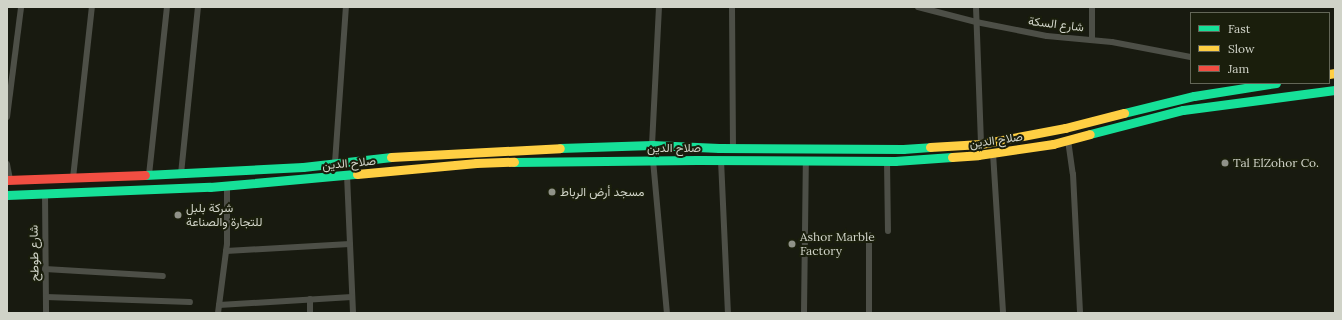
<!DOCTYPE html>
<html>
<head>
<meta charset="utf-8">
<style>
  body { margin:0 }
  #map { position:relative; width:1342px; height:320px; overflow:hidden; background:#181a10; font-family:Lora,Vazirmatn,serif }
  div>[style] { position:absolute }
  .street>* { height:6px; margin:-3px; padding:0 3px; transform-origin:3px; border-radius:3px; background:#4d4f47 }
  .fast>* { height:9px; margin:-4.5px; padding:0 4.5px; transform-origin:4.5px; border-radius:4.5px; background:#16e098 }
  .slow>* { height:9px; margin:-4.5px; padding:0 4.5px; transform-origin:4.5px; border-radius:4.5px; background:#ffcf43 }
  .jam>* { height:9px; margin:-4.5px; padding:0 4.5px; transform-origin:4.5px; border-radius:4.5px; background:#f24e42 }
  .dots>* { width:11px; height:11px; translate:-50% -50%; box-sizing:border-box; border:2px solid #1a1e0c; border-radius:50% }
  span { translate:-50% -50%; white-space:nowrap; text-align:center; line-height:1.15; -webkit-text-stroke:4px #1a1e0c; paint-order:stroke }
  .street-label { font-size:12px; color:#d0d3c8 }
  .poi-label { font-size:12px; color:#d0d3c8 }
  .left { translate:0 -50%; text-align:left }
  .frame { position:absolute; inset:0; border:8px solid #d0d3c8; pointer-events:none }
  .legend { position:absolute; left:1190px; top:12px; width:140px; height:72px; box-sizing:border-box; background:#1a1e0c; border:1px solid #636657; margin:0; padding:5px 7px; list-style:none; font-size:12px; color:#d0d3c8 }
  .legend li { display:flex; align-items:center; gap:8px; height:20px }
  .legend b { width:20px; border:1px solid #636657 }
</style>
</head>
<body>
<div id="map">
  <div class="street">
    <i style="left:732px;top:7px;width:141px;rotate:89.6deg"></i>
    <i style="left:918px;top:7px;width:60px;rotate:14.5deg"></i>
    <i style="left:976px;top:22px;width:72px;rotate:11.2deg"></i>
    <i style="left:1047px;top:36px;width:65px;rotate:5.3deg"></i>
    <i style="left:1112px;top:42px;width:80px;rotate:10.8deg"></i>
    <i style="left:976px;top:7px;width:137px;rotate:87.9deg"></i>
    <i style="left:1092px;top:7px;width:33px;rotate:90deg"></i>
    <i style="left:7px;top:117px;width:111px;rotate:-82.7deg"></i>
    <i style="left:1068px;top:140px;width:34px;rotate:82deg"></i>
    <i style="left:1073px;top:174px;width:139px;rotate:87.1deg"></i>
    <i style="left:652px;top:145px;width:138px;rotate:-87.1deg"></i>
    <i style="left:993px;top:153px;width:160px;rotate:86.4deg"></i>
    <i style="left:653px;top:160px;width:154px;rotate:84.8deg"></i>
    <i style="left:721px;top:160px;width:153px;rotate:87.4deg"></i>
    <i style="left:887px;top:161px;width:70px;rotate:89.2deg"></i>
    <i style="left:335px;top:163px;width:156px;rotate:-86deg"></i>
    <i style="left:7px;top:164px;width:16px;rotate:79deg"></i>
    <i style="left:181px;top:174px;width:168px;rotate:-84.2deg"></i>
    <i style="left:149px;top:175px;width:169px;rotate:-83.9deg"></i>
    <i style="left:347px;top:175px;width:138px;rotate:87.5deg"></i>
    <i style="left:73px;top:178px;width:172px;rotate:-83.7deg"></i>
    <i style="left:45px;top:193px;width:120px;rotate:89.5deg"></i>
    <i style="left:226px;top:251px;width:124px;rotate:-3.2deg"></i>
    <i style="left:45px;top:269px;width:118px;rotate:3.4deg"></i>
    <i style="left:46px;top:297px;width:144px;rotate:2deg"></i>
    <i style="left:310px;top:299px;width:14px;rotate:90deg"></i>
    <i style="left:219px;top:305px;width:133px;rotate:-3.4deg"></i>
    <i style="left:218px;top:313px;width:70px;rotate:-82.6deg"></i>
    <i style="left:227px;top:244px;width:59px;rotate:-90deg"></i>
    <i style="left:804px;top:313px;width:153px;rotate:-89.3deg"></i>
    <i style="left:869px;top:313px;width:78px;rotate:-90deg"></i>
  </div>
  <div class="fast">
    <i style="left:1124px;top:113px;width:72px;rotate:-13.7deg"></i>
    <i style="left:1194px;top:96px;width:83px;rotate:-9deg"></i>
    <i style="left:1090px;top:134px;width:96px;rotate:-14.5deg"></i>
    <i style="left:1183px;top:110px;width:153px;rotate:-7.5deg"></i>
    <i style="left:560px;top:148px;width:92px;rotate:-1.9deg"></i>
    <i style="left:652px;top:145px;width:67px;rotate:2.6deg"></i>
    <i style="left:719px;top:148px;width:184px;rotate:0.3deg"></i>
    <i style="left:903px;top:149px;width:27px;rotate:-4deg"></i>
    <i style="left:514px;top:162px;width:183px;rotate:-0.6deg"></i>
    <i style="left:697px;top:160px;width:198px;rotate:0.3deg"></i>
    <i style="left:895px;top:161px;width:57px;rotate:-4deg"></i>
    <i style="left:145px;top:175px;width:158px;rotate:-2.9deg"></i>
    <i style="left:303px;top:167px;width:89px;rotate:-6.5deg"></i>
    <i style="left:7px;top:195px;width:203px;rotate:-2.3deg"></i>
    <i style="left:210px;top:187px;width:148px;rotate:-5.1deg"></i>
  </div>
  <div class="slow">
    <i style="left:1329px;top:74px;width:6px;rotate:-9deg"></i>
    <i style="left:930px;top:147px;width:51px;rotate:-3.4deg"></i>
    <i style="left:981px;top:144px;width:86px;rotate:-10.8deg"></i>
    <i style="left:1065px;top:128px;width:61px;rotate:-14.3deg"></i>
    <i style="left:391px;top:157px;width:169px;rotate:-3deg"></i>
    <i style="left:952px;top:157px;width:26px;rotate:-4deg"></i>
    <i style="left:978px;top:155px;width:76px;rotate:-8.3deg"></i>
    <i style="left:1053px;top:144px;width:38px;rotate:-15deg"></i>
    <i style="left:357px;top:174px;width:120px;rotate:-5.3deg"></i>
    <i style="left:476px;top:163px;width:38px;rotate:-2deg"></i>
  </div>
  <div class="jam">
    <i style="left:7px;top:180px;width:138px;rotate:-2.1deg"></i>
  </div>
  <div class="dots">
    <i style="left:1225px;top:163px;background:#909288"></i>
    <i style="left:552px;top:192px;background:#909288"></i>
    <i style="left:178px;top:215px;background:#909288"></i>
    <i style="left:792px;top:244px;background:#909288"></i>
  </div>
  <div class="street-label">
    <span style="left:1056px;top:24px;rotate:7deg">شارع السكة</span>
    <span style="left:996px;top:140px;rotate:-8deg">صلاح الدين</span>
    <span style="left:674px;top:148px">صلاح الدين</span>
    <span style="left:349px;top:163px;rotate:-5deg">صلاح الدين</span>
    <span style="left:34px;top:253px;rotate:-91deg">شارع طوطح</span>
  </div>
  <div class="poi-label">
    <span class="left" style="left:1233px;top:163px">Tal ElZohor Co.</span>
    <span class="left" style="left:560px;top:192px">مسجد أرض الرباط</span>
    <span class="left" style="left:186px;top:215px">شركة بلبل<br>للتجارة والصناعة</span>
    <span class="left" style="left:800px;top:244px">Ashor Marble<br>Factory</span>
  </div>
  <div class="frame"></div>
  <ul class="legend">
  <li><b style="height:5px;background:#16e098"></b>Fast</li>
  <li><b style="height:5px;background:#ffcf43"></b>Slow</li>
  <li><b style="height:5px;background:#f24e42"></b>Jam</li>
  </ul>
</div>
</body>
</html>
